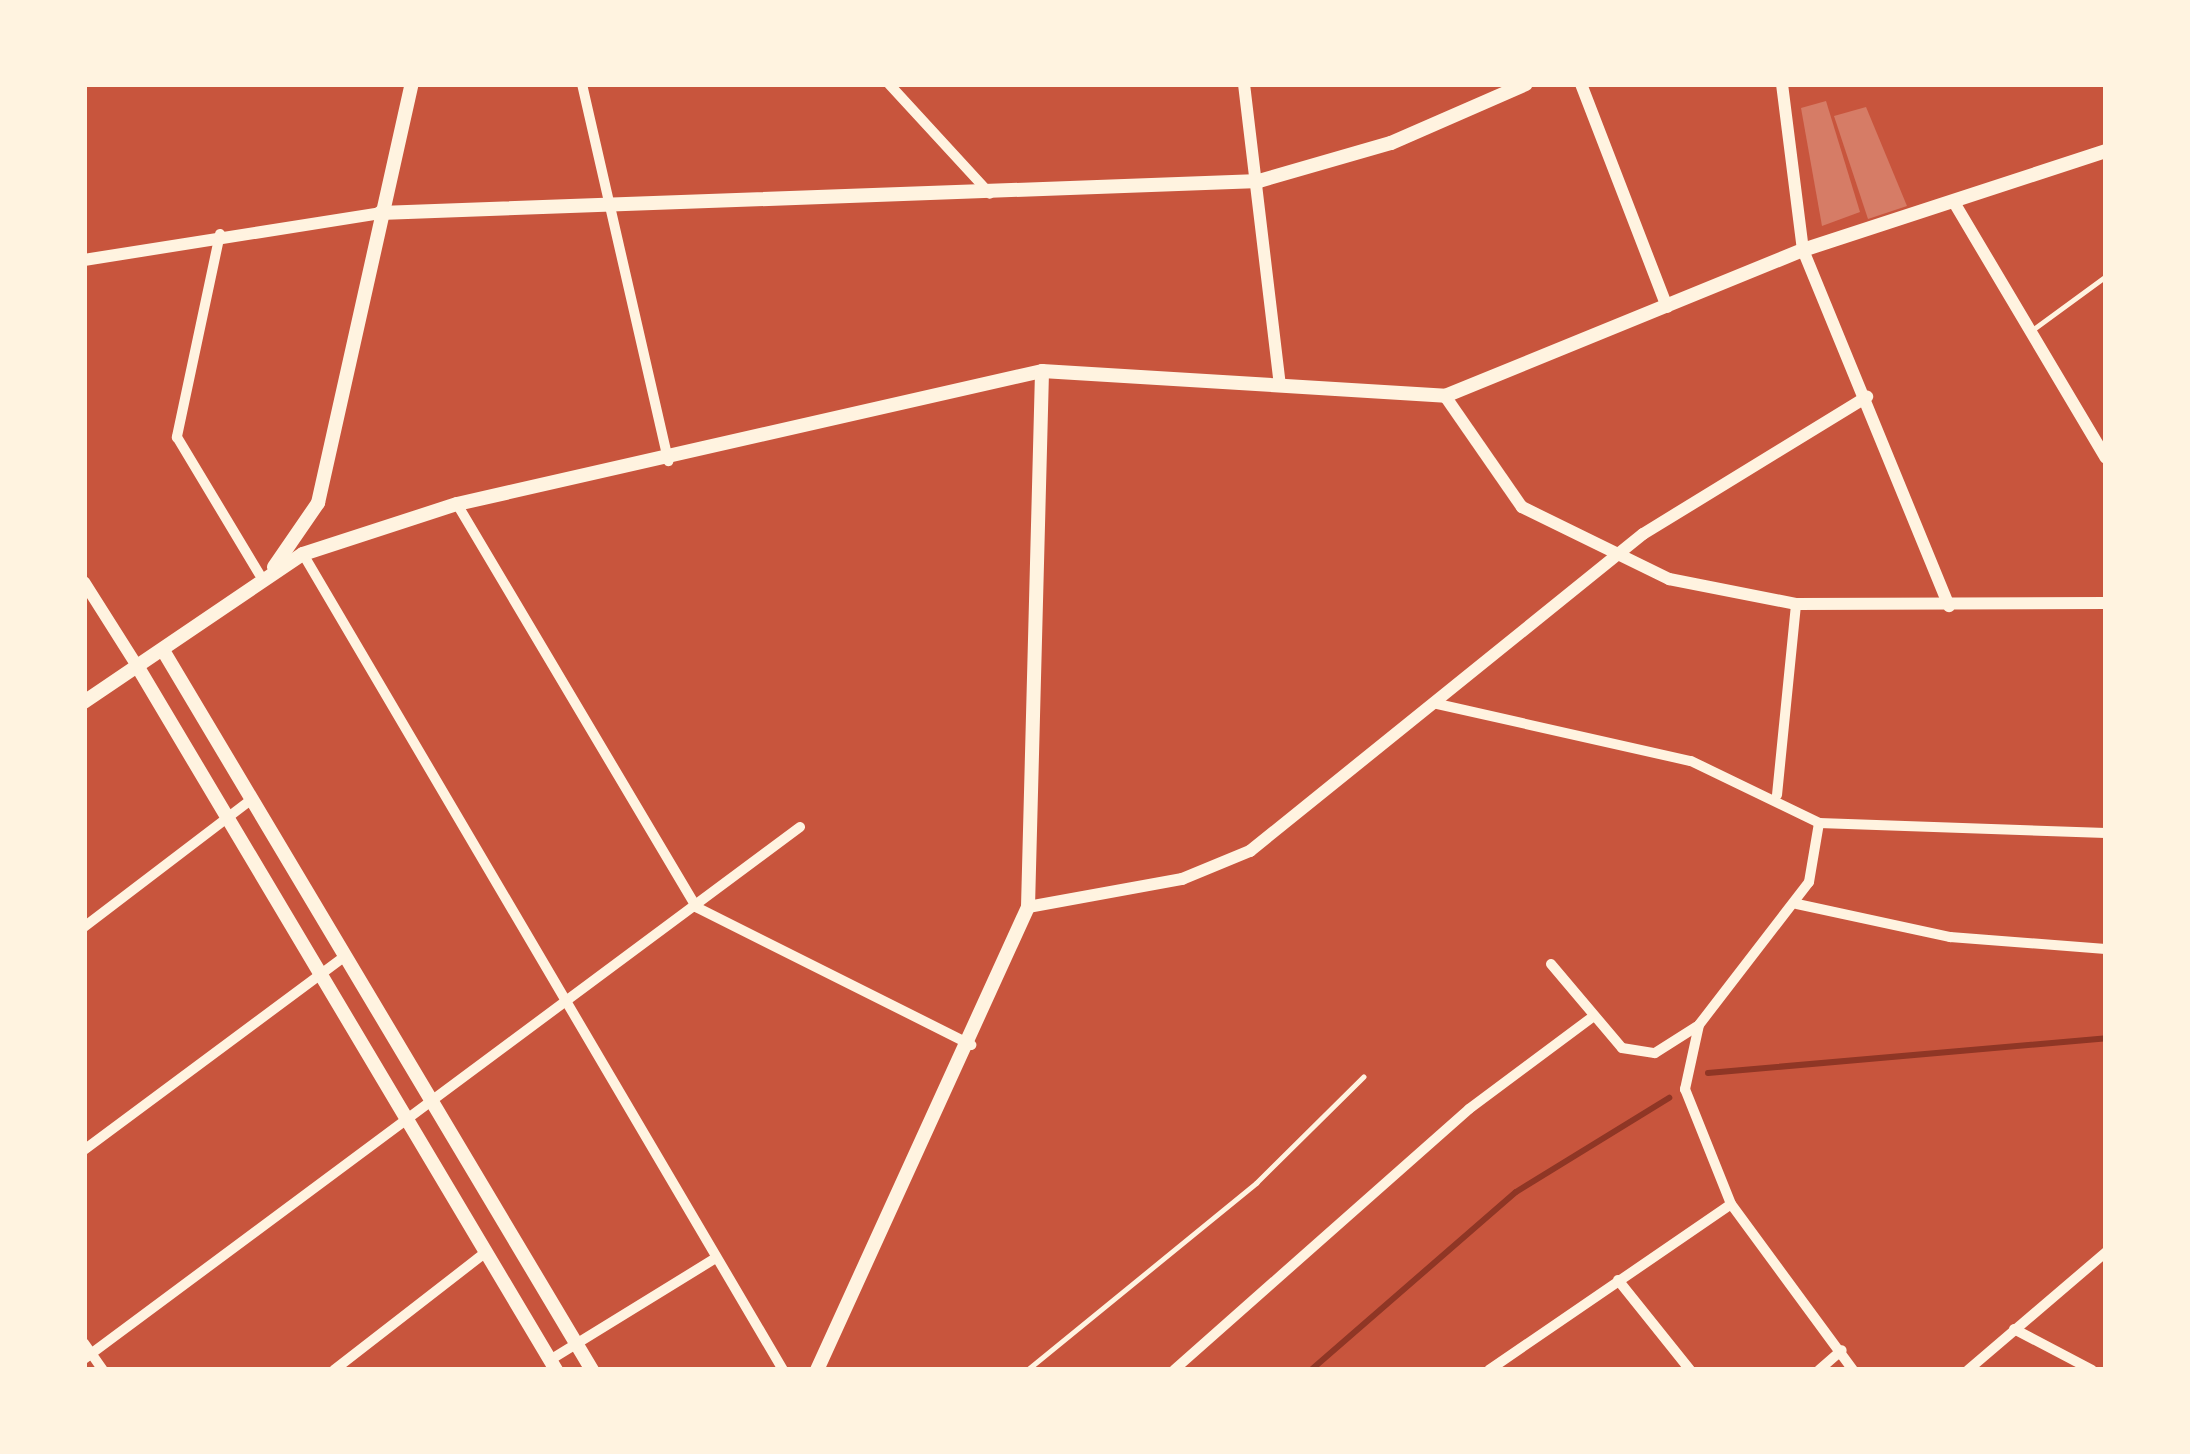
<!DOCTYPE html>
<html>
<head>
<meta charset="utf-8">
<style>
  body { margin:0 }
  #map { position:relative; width:2190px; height:1454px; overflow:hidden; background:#c8553d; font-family:Bitter,serif }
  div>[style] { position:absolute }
  .stream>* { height:6px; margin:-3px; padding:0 3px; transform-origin:3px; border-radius:3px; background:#8f3625 }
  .building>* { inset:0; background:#d67c66 }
  .service>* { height:4.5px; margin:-2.25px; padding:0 2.25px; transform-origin:2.25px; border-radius:2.25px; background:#fff3e0 }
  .minor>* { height:10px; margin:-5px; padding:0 5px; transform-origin:5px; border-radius:5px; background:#fff3e0 }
  .tertiary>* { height:12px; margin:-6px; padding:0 6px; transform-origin:6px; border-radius:6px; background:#fff3e0 }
  .secondary>* { height:14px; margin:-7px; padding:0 7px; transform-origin:7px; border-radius:7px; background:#fff3e0 }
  span { translate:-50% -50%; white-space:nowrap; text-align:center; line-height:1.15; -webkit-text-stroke:10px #fff3e0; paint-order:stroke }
  .frame { position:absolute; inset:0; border:87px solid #fff3e0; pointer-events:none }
</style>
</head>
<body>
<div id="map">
  <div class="stream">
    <i style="left:1708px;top:1073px;width:400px;rotate:-5deg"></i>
    <i style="left:1311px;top:1370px;width:271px;rotate:-41deg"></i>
    <i style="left:1516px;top:1192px;width:180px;rotate:-31.6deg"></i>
  </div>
  <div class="building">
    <i style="clip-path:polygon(1826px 101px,1860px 212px,1822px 226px,1801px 108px)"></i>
    <i style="clip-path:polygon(1866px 107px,1907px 206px,1868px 219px,1834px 116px)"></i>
  </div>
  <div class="service">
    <i style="left:2035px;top:328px;width:88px;rotate:-36.2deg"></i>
    <i style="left:1027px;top:1370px;width:296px;rotate:-39.2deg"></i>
    <i style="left:1256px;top:1183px;width:151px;rotate:-44.7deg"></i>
  </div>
  <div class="minor">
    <i style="left:582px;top:84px;width:387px;rotate:77.1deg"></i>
    <i style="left:889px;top:84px;width:149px;rotate:47.4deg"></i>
    <i style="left:220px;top:234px;width:208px;rotate:102deg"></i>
    <i style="left:177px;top:437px;width:167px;rotate:59deg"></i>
    <i style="left:457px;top:504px;width:469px;rotate:59.3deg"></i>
    <i style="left:696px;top:907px;width:308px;rotate:26.6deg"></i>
    <i style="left:303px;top:554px;width:947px;rotate:59.53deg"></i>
    <i style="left:1433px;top:703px;width:264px;rotate:12.7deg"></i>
    <i style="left:1691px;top:761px;width:142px;rotate:25.8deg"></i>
    <i style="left:1819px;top:823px;width:287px;rotate:2deg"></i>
    <i style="left:1777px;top:795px;width:192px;rotate:-84.3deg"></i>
    <i style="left:1819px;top:823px;width:60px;rotate:99.6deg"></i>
    <i style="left:1809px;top:882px;width:180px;rotate:127.6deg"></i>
    <i style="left:1699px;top:1025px;width:66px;rotate:102.3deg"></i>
    <i style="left:1685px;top:1089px;width:124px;rotate:68.2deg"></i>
    <i style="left:1731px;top:1204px;width:206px;rotate:53.7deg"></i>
    <i style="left:1797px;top:904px;width:157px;rotate:12.2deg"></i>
    <i style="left:1950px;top:937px;width:156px;rotate:4.4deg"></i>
    <i style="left:84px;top:927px;width:211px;rotate:-37.3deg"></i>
    <i style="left:1551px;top:964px;width:110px;rotate:49.8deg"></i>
    <i style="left:1622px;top:1048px;width:33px;rotate:9deg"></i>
    <i style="left:1655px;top:1053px;width:49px;rotate:-32.4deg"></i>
    <i style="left:84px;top:1150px;width:325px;rotate:-36.6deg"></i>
    <i style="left:1618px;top:1280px;width:115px;rotate:51.3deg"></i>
    <i style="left:2014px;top:1329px;width:88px;rotate:27.7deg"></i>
    <i style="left:84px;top:1343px;width:33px;rotate:55deg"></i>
    <i style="left:84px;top:1359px;width:892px;rotate:-36.61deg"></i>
    <i style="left:550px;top:1360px;width:195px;rotate:-31.6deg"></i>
    <i style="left:334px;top:1370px;width:192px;rotate:-37.8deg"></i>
    <i style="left:1174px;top:1370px;width:394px;rotate:-41.5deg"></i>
    <i style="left:1469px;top:1109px;width:152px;rotate:-36.7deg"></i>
    <i style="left:1489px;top:1370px;width:293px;rotate:-34.4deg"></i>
    <i style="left:1819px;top:1370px;width:30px;rotate:-41deg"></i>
    <i style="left:1968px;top:1370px;width:182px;rotate:-40.5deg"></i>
  </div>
  <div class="tertiary">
    <i style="left:1244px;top:84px;width:304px;rotate:83.2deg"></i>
    <i style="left:1581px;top:84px;width:239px;rotate:68.9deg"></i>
    <i style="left:1782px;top:84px;width:167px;rotate:82.8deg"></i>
    <i style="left:1803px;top:250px;width:385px;rotate:67.7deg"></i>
    <i style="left:1955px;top:204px;width:295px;rotate:59.3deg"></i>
    <i style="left:84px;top:260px;width:300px;rotate:-9deg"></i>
    <i style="left:1445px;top:396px;width:135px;rotate:55.3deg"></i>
    <i style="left:1522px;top:507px;width:164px;rotate:26.1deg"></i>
    <i style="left:1669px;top:579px;width:129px;rotate:11.1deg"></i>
    <i style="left:1796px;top:604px;width:310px;rotate:-0.2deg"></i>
    <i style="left:84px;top:582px;width:103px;rotate:57.7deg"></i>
    <i style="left:1028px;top:907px;width:157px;rotate:-10.3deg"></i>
    <i style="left:1182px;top:879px;width:74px;rotate:-22.4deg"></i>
    <i style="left:1250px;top:851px;width:505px;rotate:-38.89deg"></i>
    <i style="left:1643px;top:534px;width:263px;rotate:-31.5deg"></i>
  </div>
  <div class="secondary">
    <i style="left:380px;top:213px;width:880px;rotate:-2.08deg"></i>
    <i style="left:1259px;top:181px;width:137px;rotate:-16.1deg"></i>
    <i style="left:1391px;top:143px;width:147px;rotate:-23.6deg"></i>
    <i style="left:274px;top:567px;width:78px;rotate:-55.5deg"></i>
    <i style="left:318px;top:503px;width:429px;rotate:-77.4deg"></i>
    <i style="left:164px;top:652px;width:836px;rotate:59.2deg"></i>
    <i style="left:139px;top:669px;width:816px;rotate:59.25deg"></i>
    <i style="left:84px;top:702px;width:264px;rotate:-34.1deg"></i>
    <i style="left:303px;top:554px;width:162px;rotate:-18deg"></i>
    <i style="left:457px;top:504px;width:600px;rotate:-12.81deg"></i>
    <i style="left:1042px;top:371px;width:404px;rotate:3.5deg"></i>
    <i style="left:1445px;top:396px;width:387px;rotate:-22.2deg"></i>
    <i style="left:1803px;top:250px;width:319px;rotate:-18.1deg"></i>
    <i style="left:817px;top:1370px;width:509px;rotate:-65.5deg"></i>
    <i style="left:1028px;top:907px;width:536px;rotate:-88.5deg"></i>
  </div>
  <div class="frame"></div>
</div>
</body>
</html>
